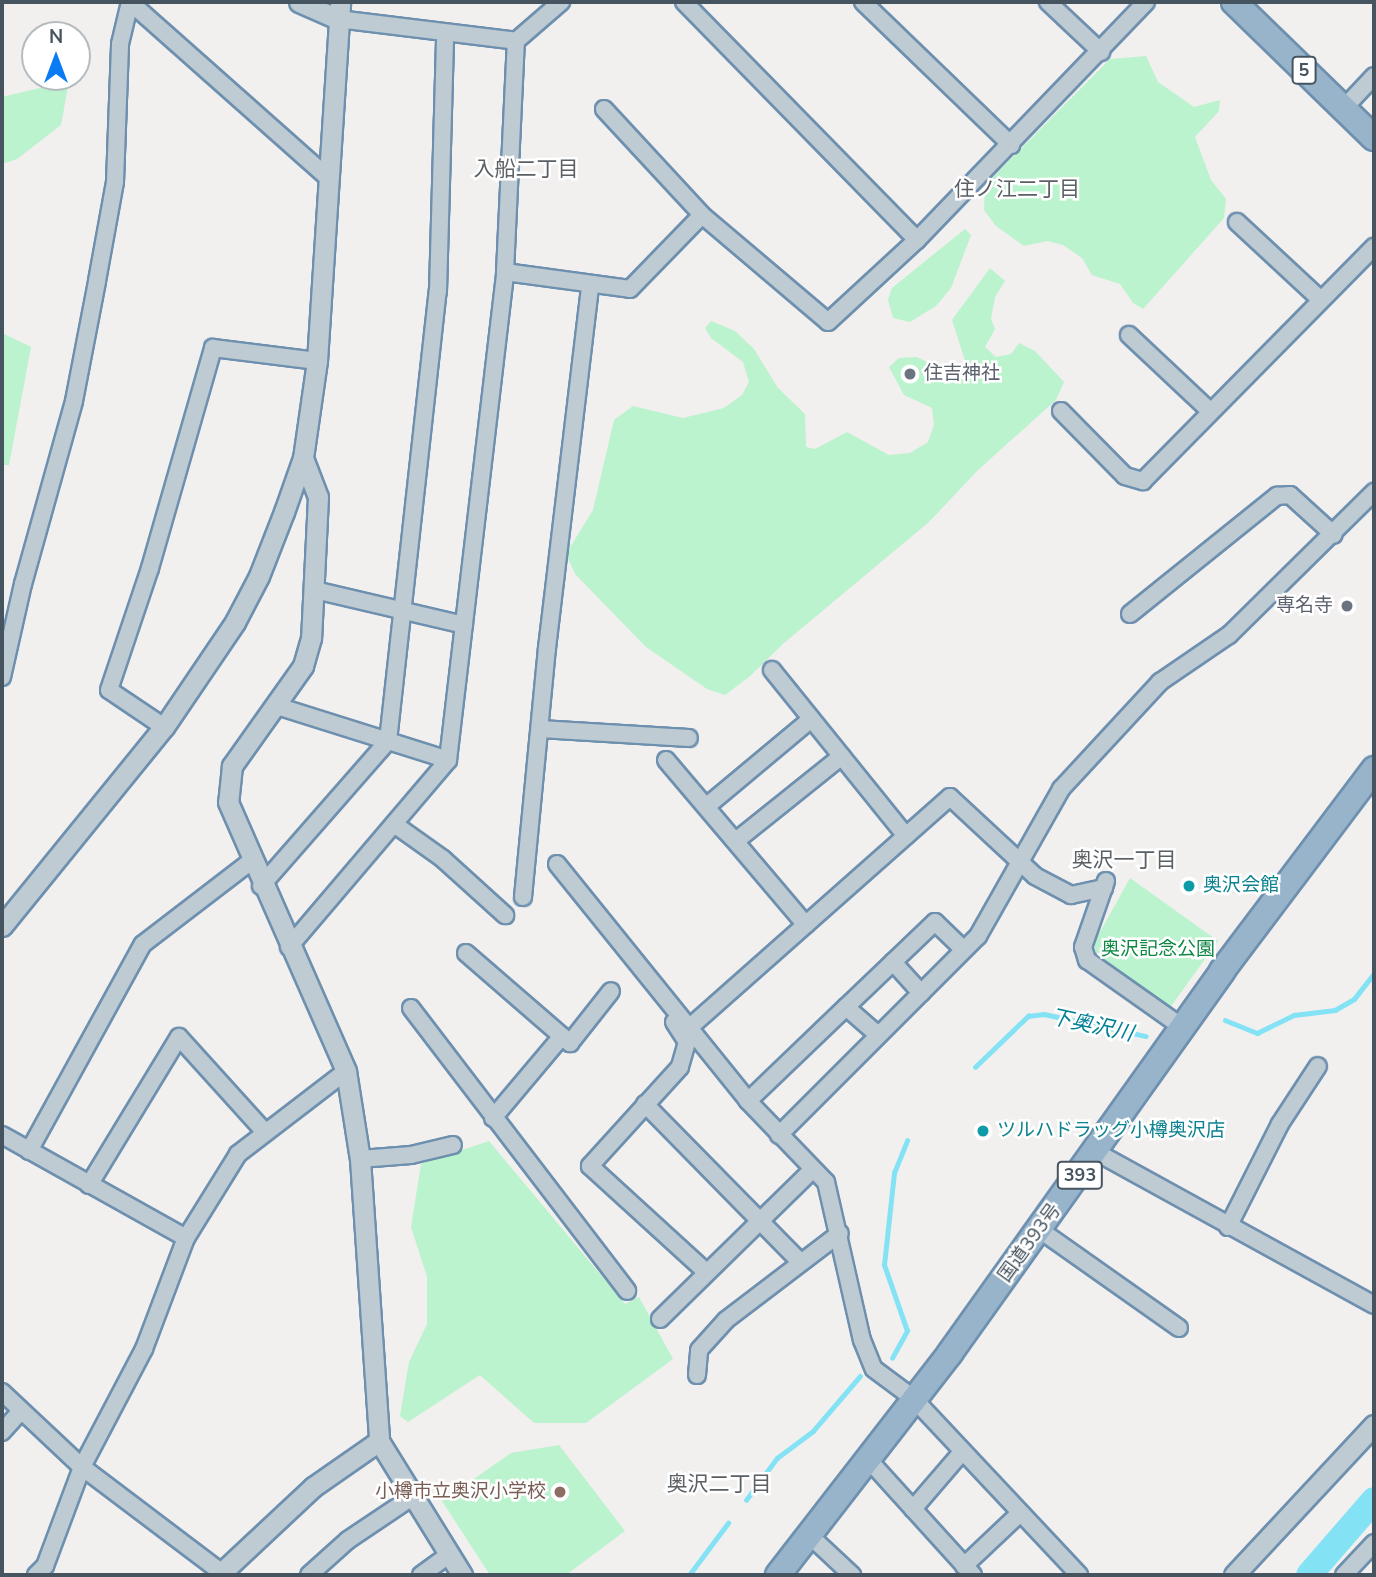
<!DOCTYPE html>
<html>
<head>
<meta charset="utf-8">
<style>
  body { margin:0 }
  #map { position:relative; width:1376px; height:1577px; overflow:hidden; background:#f2efef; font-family:"Nunito Sans","Noto Sans JP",sans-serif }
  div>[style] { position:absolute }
  .green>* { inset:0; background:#baf3cd }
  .stream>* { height:4.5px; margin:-2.25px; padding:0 2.25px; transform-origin:2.25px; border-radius:2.25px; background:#83e3f4 }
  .river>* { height:26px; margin:-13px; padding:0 13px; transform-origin:13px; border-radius:13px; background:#83e3f4 }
  .roads { filter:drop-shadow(2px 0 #6e90af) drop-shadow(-2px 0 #6e90af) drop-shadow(0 2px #6e90af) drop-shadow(0 -2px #6e90af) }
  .minor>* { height:16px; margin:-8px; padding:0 8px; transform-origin:8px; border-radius:8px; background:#bfcbd3 }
  .tertiary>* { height:19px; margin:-9.5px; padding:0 9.5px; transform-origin:9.5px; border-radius:9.5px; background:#bfcbd3 }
  .trunk>* { height:24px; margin:-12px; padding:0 12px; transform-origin:12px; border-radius:12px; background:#98b4ca }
  .dots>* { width:19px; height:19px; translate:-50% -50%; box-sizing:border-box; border:4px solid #fff; border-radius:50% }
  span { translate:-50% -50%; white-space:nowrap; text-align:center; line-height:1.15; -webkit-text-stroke:5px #fff; paint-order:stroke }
  .shield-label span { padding:2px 5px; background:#fff; border:2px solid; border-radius:5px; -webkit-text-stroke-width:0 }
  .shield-label { font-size:18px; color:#46545f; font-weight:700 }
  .worship-label { font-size:19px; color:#5b616d }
  .left { translate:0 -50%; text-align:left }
  .right { translate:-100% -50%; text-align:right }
  .culture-label { font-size:19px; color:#0d838f }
  .park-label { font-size:19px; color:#0f8844 }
  .street-label { font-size:19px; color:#46545f }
  .education-label { font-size:19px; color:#785e54 }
  .neighbourhood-label { font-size:21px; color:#5b6065 }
  .water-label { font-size:21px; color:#038096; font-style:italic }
  .frame { position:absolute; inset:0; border:4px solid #46545f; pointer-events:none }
  .north { position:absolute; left:21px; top:21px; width:70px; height:70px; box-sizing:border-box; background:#fff; border:2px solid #b5bbbf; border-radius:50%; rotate:0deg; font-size:19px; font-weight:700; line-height:28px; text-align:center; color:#46545f }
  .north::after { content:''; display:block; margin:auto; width:24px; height:32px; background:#097cf3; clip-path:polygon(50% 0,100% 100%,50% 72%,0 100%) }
</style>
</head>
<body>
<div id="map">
  <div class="green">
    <i style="clip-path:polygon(1146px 56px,1158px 82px,1194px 107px,1220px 100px,1219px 111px,1195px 137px,1211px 180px,1226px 199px,1224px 218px,1143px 309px,1133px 303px,1120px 284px,1092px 275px,1082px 258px,1063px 245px,1047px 241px,1024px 246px,996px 226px,984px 210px,985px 185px,1110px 59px)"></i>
    <i style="clip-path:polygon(69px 81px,61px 125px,17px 159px,2px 164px,2px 97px)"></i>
    <i style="clip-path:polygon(965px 229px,971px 235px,951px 288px,936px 306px,910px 322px,893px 318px,888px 300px,892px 288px)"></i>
    <i style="clip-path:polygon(990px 268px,1005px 281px,995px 297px,991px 319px,995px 329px,985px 347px,996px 357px,1011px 354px,1019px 343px,1035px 351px,1064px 382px,1056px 400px,978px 470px,929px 522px,784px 643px,749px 677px,725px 695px,707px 689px,646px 647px,575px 574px,566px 554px,593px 510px,614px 420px,633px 406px,683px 418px,724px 408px,742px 395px,749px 382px,743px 362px,711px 338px,705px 328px,711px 321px,735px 331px,754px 349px,778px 388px,805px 414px,806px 447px,815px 449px,847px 432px,889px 455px,910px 453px,928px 442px,934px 425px,932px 408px,904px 395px,889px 367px,899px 358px,917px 357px,955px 376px,968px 370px,952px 320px)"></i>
    <i style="clip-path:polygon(2px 333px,31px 347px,9px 465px,2px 465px)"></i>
    <i style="clip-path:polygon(1130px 878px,1218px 941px,1169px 1009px,1096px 956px,1094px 943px)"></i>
    <i style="clip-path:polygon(489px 1141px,625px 1304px,639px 1297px,673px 1359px,586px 1423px,534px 1423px,480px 1375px,408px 1422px,400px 1416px,409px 1362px,427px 1324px,427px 1277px,411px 1227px,421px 1164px)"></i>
    <i style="clip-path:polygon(559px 1445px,625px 1531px,566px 1575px,490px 1575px,442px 1501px,511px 1453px)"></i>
  </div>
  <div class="stream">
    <i style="left:1225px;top:1020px;width:35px;rotate:22deg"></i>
    <i style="left:1257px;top:1033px;width:41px;rotate:-25.9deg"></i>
    <i style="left:1294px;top:1015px;width:41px;rotate:-7deg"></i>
    <i style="left:1335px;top:1010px;width:22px;rotate:-30deg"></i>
    <i style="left:1354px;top:999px;width:33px;rotate:-52deg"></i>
    <i style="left:975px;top:1067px;width:74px;rotate:-43.9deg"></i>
    <i style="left:1028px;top:1016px;width:16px;rotate:-7deg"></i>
    <i style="left:1044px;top:1014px;width:104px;rotate:12.2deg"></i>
    <i style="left:892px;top:1358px;width:31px;rotate:-61deg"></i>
    <i style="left:907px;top:1331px;width:70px;rotate:-109.2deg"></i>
    <i style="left:884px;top:1265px;width:93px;rotate:-83.8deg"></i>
    <i style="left:894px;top:1173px;width:35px;rotate:-68deg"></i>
    <i style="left:746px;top:1500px;width:52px;rotate:-53.6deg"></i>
    <i style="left:777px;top:1458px;width:45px;rotate:-36.9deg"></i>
    <i style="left:813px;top:1431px;width:72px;rotate:-49.5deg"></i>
    <i style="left:689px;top:1575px;width:65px;rotate:-53.1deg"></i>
  </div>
  <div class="river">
    <i style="left:1309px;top:1575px;width:99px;rotate:-49.1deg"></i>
  </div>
  <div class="roads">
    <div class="minor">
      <i style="left:130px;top:2px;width:264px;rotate:41.6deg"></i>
      <i style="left:684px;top:2px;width:333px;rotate:45.6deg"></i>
      <i style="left:863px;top:2px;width:206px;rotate:44deg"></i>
      <i style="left:1048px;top:2px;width:73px;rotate:43.3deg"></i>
      <i style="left:338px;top:19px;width:179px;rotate:7deg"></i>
      <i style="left:516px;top:41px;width:60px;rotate:-40.9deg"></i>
      <i style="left:1344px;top:108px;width:44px;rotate:-46.8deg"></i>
      <i style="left:604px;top:109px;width:144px;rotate:47.2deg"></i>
      <i style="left:702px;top:215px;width:165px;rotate:40.3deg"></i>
      <i style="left:828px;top:322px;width:121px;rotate:-42.7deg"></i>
      <i style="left:917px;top:240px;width:330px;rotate:-46.1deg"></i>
      <i style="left:1237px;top:222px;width:113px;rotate:42.9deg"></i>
      <i style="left:505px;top:272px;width:126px;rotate:7.7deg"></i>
      <i style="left:630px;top:289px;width:103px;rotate:-45.8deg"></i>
      <i style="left:1129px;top:335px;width:111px;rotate:43.2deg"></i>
      <i style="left:1061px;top:411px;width:91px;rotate:45.4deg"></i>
      <i style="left:1125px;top:476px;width:19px;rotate:16deg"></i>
      <i style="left:1143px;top:481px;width:329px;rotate:-45.4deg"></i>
      <i style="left:315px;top:590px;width:153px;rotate:13.2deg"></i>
      <i style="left:1130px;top:614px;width:189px;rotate:-38.8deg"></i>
      <i style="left:1277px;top:496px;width:13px;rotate:-4deg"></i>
      <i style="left:1290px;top:495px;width:59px;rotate:42.3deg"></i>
      <i style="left:772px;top:670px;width:213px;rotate:51.1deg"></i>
      <i style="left:2px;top:677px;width:95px;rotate:-77.3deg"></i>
      <i style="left:23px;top:584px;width:190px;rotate:-74.4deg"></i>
      <i style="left:74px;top:401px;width:122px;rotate:-79.1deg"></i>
      <i style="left:97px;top:281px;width:101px;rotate:-79.7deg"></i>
      <i style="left:115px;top:182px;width:138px;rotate:-87.9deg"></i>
      <i style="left:120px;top:44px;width:43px;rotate:-76.6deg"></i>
      <i style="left:277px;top:706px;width:179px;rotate:17.5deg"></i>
      <i style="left:164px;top:727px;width:66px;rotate:-146.1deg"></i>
      <i style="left:109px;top:690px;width:129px;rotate:-71.4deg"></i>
      <i style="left:150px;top:568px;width:229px;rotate:-74deg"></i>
      <i style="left:213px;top:348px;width:105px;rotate:7.1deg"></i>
      <i style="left:540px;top:729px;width:149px;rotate:3.5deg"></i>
      <i style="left:666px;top:760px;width:216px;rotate:49.7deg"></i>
      <i style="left:707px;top:806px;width:136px;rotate:-39.9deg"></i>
      <i style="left:394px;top:824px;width:60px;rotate:35.5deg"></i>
      <i style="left:443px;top:859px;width:84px;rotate:42.1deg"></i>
      <i style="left:737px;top:840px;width:134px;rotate:-38.7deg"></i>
      <i style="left:557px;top:864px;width:304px;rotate:51.1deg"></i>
      <i style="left:748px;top:1101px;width:112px;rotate:46.1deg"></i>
      <i style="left:826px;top:1182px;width:162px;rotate:77.2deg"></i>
      <i style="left:862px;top:1340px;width:31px;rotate:68deg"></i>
      <i style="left:874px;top:1369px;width:49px;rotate:36.6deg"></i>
      <i style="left:913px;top:1398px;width:243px;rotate:46.8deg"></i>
      <i style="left:1106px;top:881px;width:70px;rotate:109.2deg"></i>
      <i style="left:1083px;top:947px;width:14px;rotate:73deg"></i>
      <i style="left:1087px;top:960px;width:116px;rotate:35.2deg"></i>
      <i style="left:261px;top:886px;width:193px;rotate:-48.8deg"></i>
      <i style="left:388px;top:741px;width:453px;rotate:-83.7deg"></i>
      <i style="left:438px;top:291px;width:258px;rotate:-88.4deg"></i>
      <i style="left:523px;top:897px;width:250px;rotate:-84.5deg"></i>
      <i style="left:547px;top:648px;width:365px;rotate:-83.2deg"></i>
      <i style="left:289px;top:947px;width:245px;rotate:-49.6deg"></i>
      <i style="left:448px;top:760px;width:491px;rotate:-83.3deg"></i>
      <i style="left:505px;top:272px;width:231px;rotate:-87.3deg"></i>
      <i style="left:466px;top:953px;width:138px;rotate:40.9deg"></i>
      <i style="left:570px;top:1043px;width:66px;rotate:-51.7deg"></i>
      <i style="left:893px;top:962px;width:42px;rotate:47.9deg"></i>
      <i style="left:846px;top:1007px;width:123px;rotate:-43.7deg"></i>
      <i style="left:935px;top:922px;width:40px;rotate:44deg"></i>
      <i style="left:411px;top:1008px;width:356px;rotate:52.6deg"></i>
      <i style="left:674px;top:1022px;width:24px;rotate:57deg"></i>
      <i style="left:687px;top:1042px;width:26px;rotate:106deg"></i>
      <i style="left:680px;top:1067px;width:134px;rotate:132.3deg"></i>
      <i style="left:590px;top:1166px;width:156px;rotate:42.4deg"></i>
      <i style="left:690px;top:1027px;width:347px;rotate:-41.5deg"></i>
      <i style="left:950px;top:797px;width:116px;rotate:42.9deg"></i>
      <i style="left:1035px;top:876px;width:41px;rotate:27.8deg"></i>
      <i style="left:1071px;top:895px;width:34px;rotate:-12deg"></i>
      <i style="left:748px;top:1101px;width:136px;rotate:-43.8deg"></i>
      <i style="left:846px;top:1007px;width:43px;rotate:41.2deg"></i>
      <i style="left:645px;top:1104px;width:221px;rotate:45.5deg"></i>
      <i style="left:493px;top:1118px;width:107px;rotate:-49.9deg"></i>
      <i style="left:2px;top:1135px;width:211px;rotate:29.2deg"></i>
      <i style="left:779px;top:1135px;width:281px;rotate:-45deg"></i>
      <i style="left:978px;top:936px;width:169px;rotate:-60.5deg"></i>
      <i style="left:1061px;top:789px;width:146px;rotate:-47.2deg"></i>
      <i style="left:1160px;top:682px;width:83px;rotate:-34.3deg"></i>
      <i style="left:1229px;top:635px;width:204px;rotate:-44.6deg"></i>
      <i style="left:29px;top:1151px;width:236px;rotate:-61.2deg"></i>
      <i style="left:143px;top:944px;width:135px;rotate:-37.5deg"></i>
      <i style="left:1096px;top:1152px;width:317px;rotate:28.8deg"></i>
      <i style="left:360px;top:1159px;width:51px;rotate:-4.5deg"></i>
      <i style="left:411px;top:1155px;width:43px;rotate:-13.4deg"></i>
      <i style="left:89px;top:1185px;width:173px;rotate:-58.7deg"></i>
      <i style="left:179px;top:1037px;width:127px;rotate:47.9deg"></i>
      <i style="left:1228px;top:1227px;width:115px;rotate:-63.2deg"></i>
      <i style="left:1280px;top:1124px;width:69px;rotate:-56.8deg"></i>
      <i style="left:1040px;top:1230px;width:170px;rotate:35.2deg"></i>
      <i style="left:660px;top:1319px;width:214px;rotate:-44.4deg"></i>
      <i style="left:697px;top:1375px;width:25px;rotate:-85deg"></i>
      <i style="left:699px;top:1350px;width:40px;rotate:-48deg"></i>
      <i style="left:726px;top:1320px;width:143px;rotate:-37.3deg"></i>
      <i style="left:2px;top:1392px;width:110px;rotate:43.2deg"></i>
      <i style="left:82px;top:1467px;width:174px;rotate:37.1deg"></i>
      <i style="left:2px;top:1432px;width:28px;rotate:-48deg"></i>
      <i style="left:867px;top:1458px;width:158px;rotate:47.8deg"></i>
      <i style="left:913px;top:1509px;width:75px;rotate:-49.3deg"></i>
      <i style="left:807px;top:1533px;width:62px;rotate:43deg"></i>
      <i style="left:964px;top:1566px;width:77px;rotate:-43.4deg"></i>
      <i style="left:36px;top:1575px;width:13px;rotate:-45deg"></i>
      <i style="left:45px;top:1566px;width:106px;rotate:-69.5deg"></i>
      <i style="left:82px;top:1467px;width:133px;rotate:-62.3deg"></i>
      <i style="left:144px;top:1349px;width:119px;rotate:-69.3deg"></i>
      <i style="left:186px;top:1238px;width:99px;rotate:-58.2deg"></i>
      <i style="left:238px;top:1154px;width:136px;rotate:-37.5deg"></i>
      <i style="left:309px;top:1575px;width:52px;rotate:-41.9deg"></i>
      <i style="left:348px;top:1540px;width:77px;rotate:-33.9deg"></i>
      <i style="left:421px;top:1575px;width:34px;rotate:-36deg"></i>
      <i style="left:1344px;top:1575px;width:44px;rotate:-46.8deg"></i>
    </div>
    <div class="tertiary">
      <i style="left:299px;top:2px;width:43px;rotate:23.6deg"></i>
      <i style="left:303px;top:458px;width:42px;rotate:69deg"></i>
      <i style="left:318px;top:497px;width:141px;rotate:92.8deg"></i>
      <i style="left:311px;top:638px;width:29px;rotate:106deg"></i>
      <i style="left:303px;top:666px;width:123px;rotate:125.4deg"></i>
      <i style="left:232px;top:766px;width:36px;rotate:96deg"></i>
      <i style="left:228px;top:802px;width:294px;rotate:66.3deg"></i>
      <i style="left:346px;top:1071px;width:89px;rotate:81deg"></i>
      <i style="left:360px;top:1159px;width:283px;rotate:86.1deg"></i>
      <i style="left:379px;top:1441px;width:158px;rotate:58.2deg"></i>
      <i style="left:2px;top:926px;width:257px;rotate:-50.9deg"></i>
      <i style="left:164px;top:727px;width:127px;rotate:-55.9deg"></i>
      <i style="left:235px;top:622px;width:52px;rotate:-62.4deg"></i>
      <i style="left:259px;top:576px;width:69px;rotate:-68.7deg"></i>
      <i style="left:284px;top:512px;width:57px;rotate:-70.6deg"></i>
      <i style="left:303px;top:458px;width:98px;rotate:-81.8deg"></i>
      <i style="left:317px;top:361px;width:360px;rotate:-86.3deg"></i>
      <i style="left:219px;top:1575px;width:129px;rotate:-43.1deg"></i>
      <i style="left:313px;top:1487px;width:80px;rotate:-34.9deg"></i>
      <i style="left:1234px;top:1575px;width:205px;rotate:-47deg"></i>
    </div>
    <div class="trunk">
      <i style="left:1234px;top:2px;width:195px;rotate:44.2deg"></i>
      <i style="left:778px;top:1575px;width:281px;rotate:-52.2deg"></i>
      <i style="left:950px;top:1353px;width:469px;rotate:-54.5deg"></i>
      <i style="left:1222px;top:971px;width:253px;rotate:-53deg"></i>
    </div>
  </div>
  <div class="dots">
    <i style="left:910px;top:374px;background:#6b7280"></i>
    <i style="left:1347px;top:606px;background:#6b7280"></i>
    <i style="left:1189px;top:886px;background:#0f9aa8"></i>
    <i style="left:983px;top:1131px;background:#0f9aa8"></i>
    <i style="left:560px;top:1492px;background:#8d6e63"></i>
  </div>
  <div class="shield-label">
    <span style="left:1304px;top:70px">5</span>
    <span style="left:1080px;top:1175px">393</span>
  </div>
  <div class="worship-label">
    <span class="left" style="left:924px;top:374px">住吉神社</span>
    <span class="right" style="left:1333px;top:606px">専名寺</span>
  </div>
  <div class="culture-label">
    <span class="left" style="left:1203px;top:886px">奥沢会館</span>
    <span class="left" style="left:997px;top:1131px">ツルハドラッグ小樽奥沢店</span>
  </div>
  <div class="park-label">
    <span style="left:1158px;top:950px">奥沢記念公園</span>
  </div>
  <div class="street-label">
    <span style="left:1030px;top:1243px;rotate:-54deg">国道393号</span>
  </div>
  <div class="education-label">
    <span class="right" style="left:546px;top:1492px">小樽市立奥沢小学校</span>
  </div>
  <div class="neighbourhood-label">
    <span style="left:526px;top:169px">入船二丁目</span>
    <span style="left:1017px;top:189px">住ノ江二丁目</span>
    <span style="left:1124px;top:860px">奥沢一丁目</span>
    <span style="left:719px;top:1484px">奥沢二丁目</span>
  </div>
  <div class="water-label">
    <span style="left:1092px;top:1025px;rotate:12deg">下奥沢川</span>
  </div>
  <div class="frame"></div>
  <div class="north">N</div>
</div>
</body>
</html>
